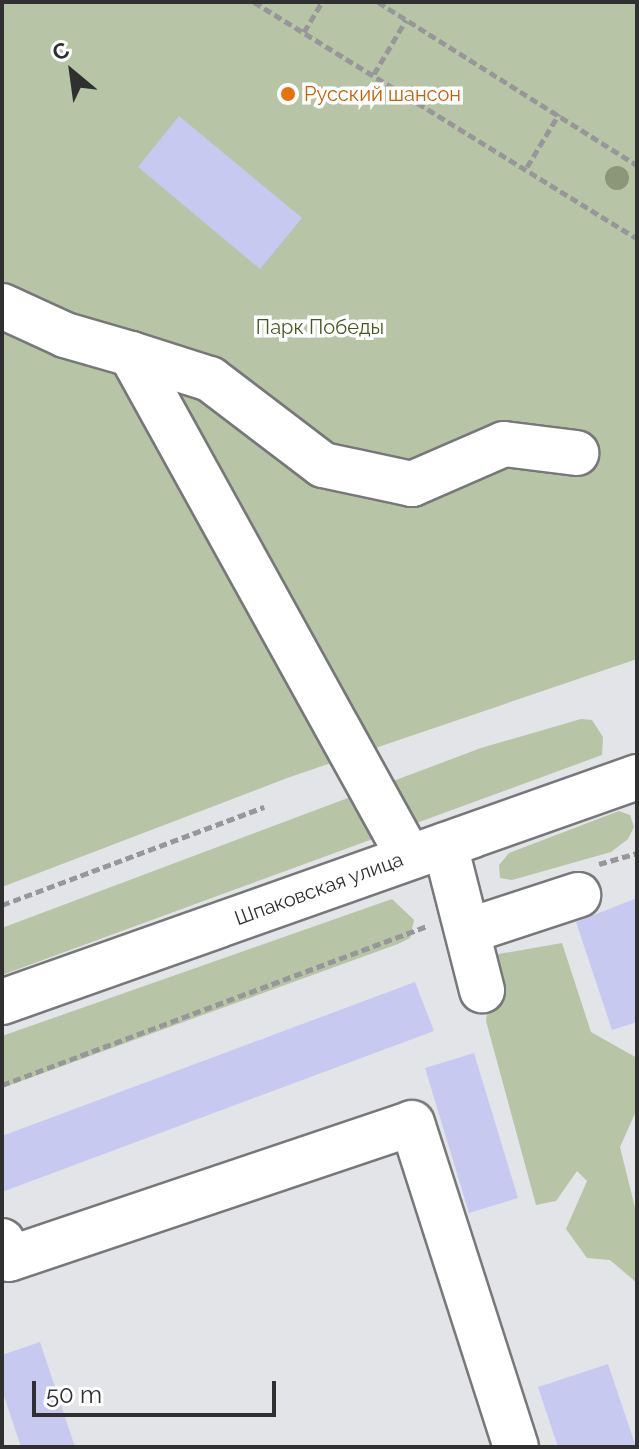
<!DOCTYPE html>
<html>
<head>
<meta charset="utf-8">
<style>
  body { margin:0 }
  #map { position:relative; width:639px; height:1449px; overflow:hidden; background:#e3e4e7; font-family:Raleway,sans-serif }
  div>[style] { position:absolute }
  .green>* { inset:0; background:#b7c4a6 }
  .building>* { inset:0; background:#c7c9f0 }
  .path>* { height:5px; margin-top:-2.5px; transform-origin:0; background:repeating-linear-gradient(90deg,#979799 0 8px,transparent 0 12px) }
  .roads { filter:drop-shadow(2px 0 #78787a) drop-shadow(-2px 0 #78787a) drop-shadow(0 2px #78787a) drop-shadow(0 -2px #78787a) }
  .minor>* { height:44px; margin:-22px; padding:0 22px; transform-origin:22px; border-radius:22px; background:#fff }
  .major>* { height:44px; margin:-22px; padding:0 22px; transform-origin:22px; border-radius:22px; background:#fff }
  .trees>* { width:24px; height:24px; margin:-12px; border-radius:50%; background:#8c9779 }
  .dots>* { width:22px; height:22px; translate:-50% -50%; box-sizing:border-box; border:4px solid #fff; border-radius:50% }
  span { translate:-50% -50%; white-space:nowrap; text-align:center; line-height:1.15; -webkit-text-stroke:7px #fff; paint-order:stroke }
  .food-label { font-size:20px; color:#c56008 }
  .left { translate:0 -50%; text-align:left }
  .park-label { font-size:20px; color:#44581f }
  .street-label { font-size:20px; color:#303031 }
  .frame { position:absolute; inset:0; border:4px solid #303031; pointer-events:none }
  .north { position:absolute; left:32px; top:32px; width:80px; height:80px; -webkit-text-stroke:6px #fff; paint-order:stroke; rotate:331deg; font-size:22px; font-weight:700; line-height:32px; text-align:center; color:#303031 }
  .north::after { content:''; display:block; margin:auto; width:28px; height:36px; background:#303031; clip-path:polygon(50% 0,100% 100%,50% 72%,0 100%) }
  .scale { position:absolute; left:32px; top:1381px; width:244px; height:36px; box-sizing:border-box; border:4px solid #303031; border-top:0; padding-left:10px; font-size:24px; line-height:28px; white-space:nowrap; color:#303031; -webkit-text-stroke:6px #fff; paint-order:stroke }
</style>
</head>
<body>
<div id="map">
  <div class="green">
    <i style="clip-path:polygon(2px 2px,637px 2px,637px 659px,290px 777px,2px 887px)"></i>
    <i style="clip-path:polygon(581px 719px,592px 720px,603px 737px,602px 755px,2px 975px,2px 928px,481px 748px)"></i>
    <i style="clip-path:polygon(619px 811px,630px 815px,634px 827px,628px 839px,611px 852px,512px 880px,500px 878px,499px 865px,509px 853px)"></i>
    <i style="clip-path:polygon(392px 899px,414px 920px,410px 938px,398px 944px,2px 1088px,2px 1036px)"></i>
    <i style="clip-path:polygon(562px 943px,591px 1032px,637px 1058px,637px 1109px,620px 1147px,637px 1216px,637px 1283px,610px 1260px,587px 1258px,566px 1229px,587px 1181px,577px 1171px,556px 1201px,536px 1205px,486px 1021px,493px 955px)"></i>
  </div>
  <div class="building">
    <i style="clip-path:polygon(179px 116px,302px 218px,260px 269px,138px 167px)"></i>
    <i style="clip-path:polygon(637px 898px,637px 1022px,612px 1030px,576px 922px)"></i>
    <i style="clip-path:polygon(415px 982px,434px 1031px,2px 1192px,2px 1136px)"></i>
    <i style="clip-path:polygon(474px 1053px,518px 1198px,469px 1213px,425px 1068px)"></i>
    <i style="clip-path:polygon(40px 1342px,75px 1447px,21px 1447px,2px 1390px,2px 1355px)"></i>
    <i style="clip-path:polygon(608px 1364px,636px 1447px,558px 1447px,538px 1387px)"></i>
  </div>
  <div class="path">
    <i style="left:254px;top:2px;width:450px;rotate:31.7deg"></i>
    <i style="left:378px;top:2px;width:306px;rotate:32.2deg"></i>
    <i style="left:304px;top:32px;width:35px;rotate:-59deg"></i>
    <i style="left:374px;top:74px;width:63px;rotate:-59.3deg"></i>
    <i style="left:527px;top:167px;width:62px;rotate:-58.9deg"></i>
    <i style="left:599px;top:864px;width:40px;rotate:-16deg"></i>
    <i style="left:2px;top:905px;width:280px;rotate:-20.5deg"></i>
    <i style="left:2px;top:1085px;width:455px;rotate:-20.5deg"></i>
  </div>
  <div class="roads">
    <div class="minor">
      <i style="left:2px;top:306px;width:69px;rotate:24.7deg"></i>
      <i style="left:65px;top:335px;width:69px;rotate:16.1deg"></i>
      <i style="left:131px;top:354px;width:575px;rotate:61.07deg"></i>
      <i style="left:131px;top:354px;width:83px;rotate:17.6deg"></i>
      <i style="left:210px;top:379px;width:142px;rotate:37.3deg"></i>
      <i style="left:323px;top:465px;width:91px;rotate:12.1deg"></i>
      <i style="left:412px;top:484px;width:100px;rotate:-23.5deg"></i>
      <i style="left:504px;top:444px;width:73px;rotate:7.1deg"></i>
      <i style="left:445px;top:845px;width:150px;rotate:75.7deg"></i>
      <i style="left:468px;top:931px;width:116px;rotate:-18.1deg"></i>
      <i style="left:2px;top:1241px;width:19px;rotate:69deg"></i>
      <i style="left:9px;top:1259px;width:425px;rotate:-18.6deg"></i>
      <i style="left:412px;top:1123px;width:340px;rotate:72.2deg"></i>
    </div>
    <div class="major">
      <i style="left:2px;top:1002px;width:674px;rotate:-19.51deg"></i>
    </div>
  </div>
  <div class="trees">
    <i style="left:617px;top:178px"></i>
  </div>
  <div class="dots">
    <i style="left:288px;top:94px;background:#e8710a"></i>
  </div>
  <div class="food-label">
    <span class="left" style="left:304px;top:94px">Русский шансон</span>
  </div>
  <div class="park-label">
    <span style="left:320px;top:327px">Парк Победы</span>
  </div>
  <div class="street-label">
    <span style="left:319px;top:889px;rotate:-20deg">Шпаковская улица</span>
  </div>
  <div class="frame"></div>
  <div class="north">С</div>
  <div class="scale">50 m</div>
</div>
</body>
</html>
